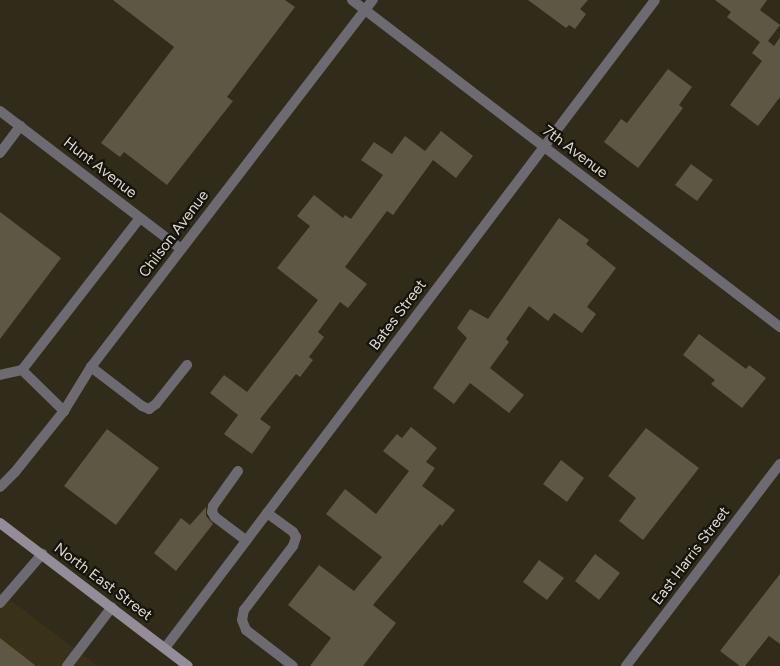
<!DOCTYPE html>
<html>
<head>
<meta charset="utf-8">
<style>
  body { margin:0 }
  #map { position:relative; width:780px; height:666px; overflow:hidden; background:#312b19; font-family:Figtree,sans-serif }
  div>[style] { position:absolute }
  .built>* { inset:0; background:#393118 }
  .building>* { inset:0; background:#5d5743 }
  .service>* { height:10px; margin:-5px; padding:0 5px; transform-origin:5px; border-radius:5px; background:#6d6a72 }
  .minor>* { height:10px; margin:-5px; padding:0 5px; transform-origin:5px; border-radius:5px; background:#6d6a72 }
  .secondary>* { height:10px; margin:-5px; padding:0 5px; transform-origin:5px; border-radius:5px; background:#938d9a }
  span { translate:-50% -50%; white-space:nowrap; text-align:center; line-height:1.15; -webkit-text-stroke:4.5px #16130c; paint-order:stroke }
  .street-label { font-size:15px; color:#dfdbd0 }
</style>
</head>
<body>
<div id="map">
  <div class="built">
    <i style="clip-path:polygon(0 592px,98px 666px,0 666px)"></i>
  </div>
  <div class="building">
    <i style="clip-path:polygon(113px 0,285px 0,295px 7px,227px 97px,233px 101px,167px 185px,124px 152px,120px 157px,101px 143px,174px 47px)"></i>
    <i style="clip-path:polygon(528px 0,588px 0,580px 9px,586px 14px,575px 29px,569px 25px,566px 28px)"></i>
    <i style="clip-path:polygon(715px 0,767px 0,760px 10px,780px 25px,768px 41px,774px 46px,780px 37px,780px 97px,758px 126px,730px 105px,762px 61px,752px 53px,760px 42px,727px 17px,731px 12px)"></i>
    <i style="clip-path:polygon(668px 69px,692px 87px,679px 105px,683px 108px,638px 168px,604px 142px,621px 119px,627px 123px)"></i>
    <i style="clip-path:polygon(441px 131px,473px 156px,456px 178px,433px 160px,393px 215px,387px 211px,345px 267px,367px 284px,348px 308px,340px 302px,318px 332px,324px 337px,309px 357px,313px 360px,300px 377px,296px 374px,260px 419px,271px 427px,252px 454px,224px 434px,238px 415px,210px 393px,224px 375px,247px 392px,318px 300px,277px 268px,310px 226px,297px 216px,314px 195px,343px 218px,345px 215px,351px 219px,383px 175px,361px 160px,374px 142px,392px 154px,405px 136px,425px 151px)"></i>
    <i style="clip-path:polygon(691px 164px,713px 180px,697px 201px,675px 185px)"></i>
    <i style="clip-path:polygon(0 212px,61px 258px,0 339px)"></i>
    <i style="clip-path:polygon(559px 218px,589px 240px,586px 244px,616px 268px,587px 307px,596px 314px,582px 333px,554px 313px,548px 321px,529px 306px,506px 339px,509px 342px,490px 368px,524px 395px,509px 413px,470px 383px,454px 404px,433px 388px,467px 338px,457px 328px,470px 309px,488px 319px)"></i>
    <i style="clip-path:polygon(699px 334px,746px 369px,749px 365px,766px 378px,742px 408px,711px 384px,715px 380px,683px 355px)"></i>
    <i style="clip-path:polygon(411px 427px,437px 448px,426px 462px,435px 468px,422px 486px,455px 510px,442px 526px,440px 524px,373px 605px,396px 623px,363px 666px,310px 666px,331px 638px,288px 605px,319px 565px,354px 591px,382px 557px,326px 514px,345px 489px,376px 514px,409px 471px,383px 451px,397px 434px,402px 438px)"></i>
    <i style="clip-path:polygon(646px 428px,699px 468px,643px 540px,619px 521px,636px 498px,608px 476px)"></i>
    <i style="clip-path:polygon(107px 429px,159px 468px,116px 525px,64px 486px)"></i>
    <i style="clip-path:polygon(561px 460px,584px 478px,567px 502px,543px 484px)"></i>
    <i style="clip-path:polygon(206px 507px,206px 516px,213px 524px,176px 571px,154px 553px,181px 518px,190px 525px)"></i>
    <i style="clip-path:polygon(595px 554px,620px 573px,599px 600px,575px 581px)"></i>
    <i style="clip-path:polygon(539px 560px,564px 578px,547px 600px,523px 582px)"></i>
    <i style="clip-path:polygon(780px 574px,780px 644px,769px 636px,745px 666px,740px 666px,720px 651px)"></i>
    <i style="clip-path:polygon(0 638px,36px 666px,0 666px)"></i>
  </div>
  <div class="service">
    <i style="left:0;top:153px;width:34px;rotate:-53deg"></i>
    <i style="left:91px;top:367px;width:64px;rotate:37.4deg"></i>
    <i style="left:142px;top:406px;width:8px;rotate:23deg"></i>
    <i style="left:149px;top:409px;width:9px;rotate:-36deg"></i>
    <i style="left:156px;top:404px;width:50px;rotate:-51.5deg"></i>
    <i style="left:22px;top:370px;width:192px;rotate:-52.2deg"></i>
    <i style="left:0;top:375px;width:23px;rotate:-13deg"></i>
    <i style="left:22px;top:370px;width:59px;rotate:44.3deg"></i>
    <i style="left:238px;top:471px;width:43px;rotate:125.5deg"></i>
    <i style="left:213px;top:506px;width:6px;rotate:99deg"></i>
    <i style="left:212px;top:512px;width:6px;rotate:59deg"></i>
    <i style="left:215px;top:517px;width:39px;rotate:37deg"></i>
    <i style="left:267px;top:513px;width:32px;rotate:36deg"></i>
    <i style="left:293px;top:532px;width:6px;rotate:59deg"></i>
    <i style="left:296px;top:537px;width:9px;rotate:108deg"></i>
    <i style="left:293px;top:546px;width:81px;rotate:127.4deg"></i>
    <i style="left:244px;top:610px;width:10px;rotate:101deg"></i>
    <i style="left:242px;top:620px;width:11px;rotate:68deg"></i>
    <i style="left:246px;top:630px;width:59px;rotate:37.5deg"></i>
    <i style="left:0;top:603px;width:65px;rotate:-49.4deg"></i>
    <i style="left:67px;top:666px;width:74px;rotate:-52.7deg"></i>
  </div>
  <div class="minor">
    <i style="left:352px;top:0;width:539px;rotate:37.38deg"></i>
    <i style="left:0;top:111px;width:228px;rotate:37.3deg"></i>
    <i style="left:0;top:487px;width:21px;rotate:-45deg"></i>
    <i style="left:15px;top:472px;width:78px;rotate:-51.2deg"></i>
    <i style="left:64px;top:411px;width:52px;rotate:-58.5deg"></i>
    <i style="left:91px;top:367px;width:463px;rotate:-52.5deg"></i>
    <i style="left:165px;top:648px;width:812px;rotate:-52.9deg"></i>
    <i style="left:626px;top:666px;width:254px;rotate:-52.7deg"></i>
  </div>
  <div class="secondary">
    <i style="left:0;top:523px;width:236px;rotate:37.3deg"></i>
  </div>
  <div class="street-label">
    <span style="left:575px;top:152px;rotate:37deg">7th Avenue</span>
    <span style="left:100px;top:168px;rotate:38deg">Hunt Avenue</span>
    <span style="left:174px;top:234px;rotate:-53deg">Chilson Avenue</span>
    <span style="left:398px;top:315px;rotate:-53deg">Bates Street</span>
    <span style="left:691px;top:556px;rotate:-53deg">East Harris Street</span>
    <span style="left:103px;top:582px;rotate:37deg">North East Street</span>
  </div>
</div>
</body>
</html>
